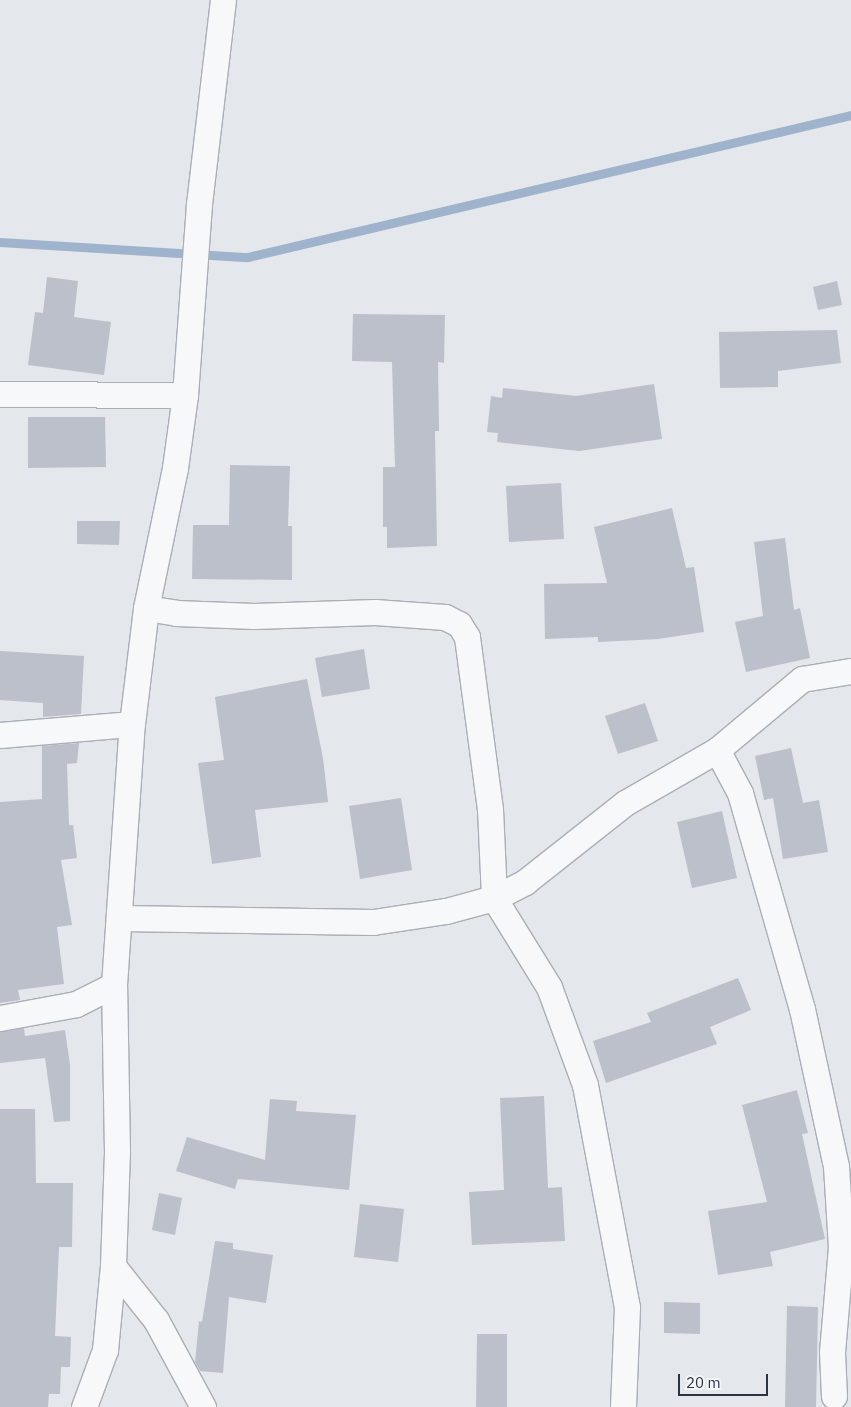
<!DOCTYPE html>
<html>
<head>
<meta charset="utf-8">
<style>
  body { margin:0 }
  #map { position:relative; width:851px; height:1407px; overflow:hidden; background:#e4e7ec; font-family:"IBM Plex Sans",sans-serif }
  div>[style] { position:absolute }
  .stream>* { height:9px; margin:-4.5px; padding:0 4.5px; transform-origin:4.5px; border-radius:4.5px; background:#9fb4cc }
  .building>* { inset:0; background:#bbc0ca }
  .roads { filter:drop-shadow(1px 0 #a9aeb7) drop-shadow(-1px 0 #a9aeb7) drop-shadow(0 1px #a9aeb7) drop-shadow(0 -1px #a9aeb7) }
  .street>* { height:25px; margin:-12.5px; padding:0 12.5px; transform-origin:12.5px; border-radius:12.5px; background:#f7f8fa }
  span { translate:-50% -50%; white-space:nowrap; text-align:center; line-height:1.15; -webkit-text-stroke:4px #f4f6f9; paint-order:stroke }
  .scale { position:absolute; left:678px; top:1374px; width:90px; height:22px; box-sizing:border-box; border:2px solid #2b3445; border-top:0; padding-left:6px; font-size:15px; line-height:18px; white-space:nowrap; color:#2b3445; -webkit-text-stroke:4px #f4f6f9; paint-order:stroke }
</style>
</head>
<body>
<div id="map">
  <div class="stream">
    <i style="left:0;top:242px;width:248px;rotate:3.5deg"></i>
    <i style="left:248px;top:257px;width:619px;rotate:-13.25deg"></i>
  </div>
  <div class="building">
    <i style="clip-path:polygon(47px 277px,78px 281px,74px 317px,111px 322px,104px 375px,28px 365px,35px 312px,43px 313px)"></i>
    <i style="clip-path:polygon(837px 281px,842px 305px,818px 310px,813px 287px)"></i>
    <i style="clip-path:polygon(353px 314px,445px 315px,444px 363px,438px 362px,439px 431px,435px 431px,437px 546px,387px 548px,387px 527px,383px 527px,383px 467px,395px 467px,392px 362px,352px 361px)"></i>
    <i style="clip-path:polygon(837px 330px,841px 363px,778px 371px,778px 387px,720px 388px,719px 332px)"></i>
    <i style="clip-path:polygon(654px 384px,662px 439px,579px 451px,497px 442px,498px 433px,487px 432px,491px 396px,502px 398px,503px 388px,576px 396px)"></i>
    <i style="clip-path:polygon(28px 417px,105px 417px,106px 467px,28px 468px)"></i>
    <i style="clip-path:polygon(230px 465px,290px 466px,288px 526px,292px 526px,292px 580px,192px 579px,193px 525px,229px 525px)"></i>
    <i style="clip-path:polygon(561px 483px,564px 539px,509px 542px,506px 486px)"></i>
    <i style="clip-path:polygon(672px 508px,686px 568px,694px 567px,704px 632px,658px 639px,598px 642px,598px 637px,545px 639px,544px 584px,607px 583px,594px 527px)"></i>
    <i style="clip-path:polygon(77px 521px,120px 521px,119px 545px,77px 544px)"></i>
    <i style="clip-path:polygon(785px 538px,794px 610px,800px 608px,810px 658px,746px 672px,735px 622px,763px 616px,754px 542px)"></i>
    <i style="clip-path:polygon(364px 649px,370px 689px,322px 697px,315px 658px)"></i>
    <i style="clip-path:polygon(0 651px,84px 656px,81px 714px,43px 717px,43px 703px,0 700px)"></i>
    <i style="clip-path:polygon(307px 679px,323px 758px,328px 802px,255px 810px,261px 857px,212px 864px,198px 763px,224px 760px,215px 697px)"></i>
    <i style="clip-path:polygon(645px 703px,658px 741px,618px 754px,605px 716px)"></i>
    <i style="clip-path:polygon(79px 743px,77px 763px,67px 764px,69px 825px,73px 825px,77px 858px,61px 860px,72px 925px,57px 927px,64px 984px,18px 990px,20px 1000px,0 1003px,0 802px,42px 799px,42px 746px)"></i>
    <i style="clip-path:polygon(791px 748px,803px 803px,819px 800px,828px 852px,783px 859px,773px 798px,764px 800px,755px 756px)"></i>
    <i style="clip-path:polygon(401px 798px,412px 870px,360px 879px,349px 806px)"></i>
    <i style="clip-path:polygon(722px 811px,737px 878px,692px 888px,677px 822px)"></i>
    <i style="clip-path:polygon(738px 978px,751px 1010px,710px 1027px,717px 1044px,606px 1083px,593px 1041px,651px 1022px,647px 1013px)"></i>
    <i style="clip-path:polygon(24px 1028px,25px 1036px,65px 1030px,70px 1065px,70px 1121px,54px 1122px,45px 1058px,0 1063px,0 1032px)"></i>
    <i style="clip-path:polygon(797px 1090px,808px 1133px,802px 1134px,825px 1239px,770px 1252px,773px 1266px,718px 1275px,708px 1211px,767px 1202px,742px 1105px)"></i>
    <i style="clip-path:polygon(544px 1096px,548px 1188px,562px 1187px,565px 1241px,472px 1245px,469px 1192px,504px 1190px,500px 1098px)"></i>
    <i style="clip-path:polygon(270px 1099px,297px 1101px,296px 1111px,356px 1115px,349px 1190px,238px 1179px,235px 1189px,176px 1171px,187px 1137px,265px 1160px)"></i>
    <i style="clip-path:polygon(0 1109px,35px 1109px,36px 1183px,73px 1183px,72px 1247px,59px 1247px,55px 1336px,71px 1337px,70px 1367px,61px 1367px,60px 1394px,49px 1394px,48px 1407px,0 1407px)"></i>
    <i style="clip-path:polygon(159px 1193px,182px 1198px,175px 1235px,152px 1230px)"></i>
    <i style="clip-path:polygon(360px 1204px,404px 1209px,398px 1262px,354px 1257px)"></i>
    <i style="clip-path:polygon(215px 1241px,233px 1243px,233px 1249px,273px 1255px,266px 1303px,229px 1297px,223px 1373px,200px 1371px,195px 1362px,199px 1321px,202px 1322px)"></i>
    <i style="clip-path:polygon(664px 1302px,700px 1303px,700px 1334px,664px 1333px)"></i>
    <i style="clip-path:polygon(787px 1306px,818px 1307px,816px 1407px,785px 1407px)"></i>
    <i style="clip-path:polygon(477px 1334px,507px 1334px,507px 1407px,476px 1407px)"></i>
  </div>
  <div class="roads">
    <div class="street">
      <i style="left:0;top:394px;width:185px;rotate:0.3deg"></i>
      <i style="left:146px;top:608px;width:30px;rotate:9deg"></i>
      <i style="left:176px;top:613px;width:78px;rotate:2.2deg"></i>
      <i style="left:254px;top:616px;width:121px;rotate:-1.9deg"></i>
      <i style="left:375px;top:612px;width:70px;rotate:4.1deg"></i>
      <i style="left:445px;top:617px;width:16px;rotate:27deg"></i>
      <i style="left:459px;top:624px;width:15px;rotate:58deg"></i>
      <i style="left:467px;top:637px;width:174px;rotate:82.4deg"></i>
      <i style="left:490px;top:809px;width:89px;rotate:87.4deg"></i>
      <i style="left:494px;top:898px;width:105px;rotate:58.3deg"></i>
      <i style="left:549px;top:987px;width:104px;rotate:69.8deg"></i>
      <i style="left:585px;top:1085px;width:226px;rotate:79.3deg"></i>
      <i style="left:627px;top:1307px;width:100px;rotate:92.3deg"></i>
      <i style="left:0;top:735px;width:132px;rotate:-4.8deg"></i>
      <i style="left:717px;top:750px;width:49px;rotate:61.9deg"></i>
      <i style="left:740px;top:793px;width:225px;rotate:74deg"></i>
      <i style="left:802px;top:1009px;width:161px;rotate:77.8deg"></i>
      <i style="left:836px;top:1166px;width:81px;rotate:86.5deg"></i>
      <i style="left:841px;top:1247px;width:105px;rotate:94.9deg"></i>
      <i style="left:832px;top:1352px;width:44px;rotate:87.4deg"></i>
      <i style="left:121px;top:918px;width:252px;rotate:0.9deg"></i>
      <i style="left:373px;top:922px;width:74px;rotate:-8.6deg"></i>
      <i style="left:446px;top:911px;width:50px;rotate:-15.2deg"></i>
      <i style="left:494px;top:898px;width:35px;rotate:-27deg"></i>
      <i style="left:525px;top:882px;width:127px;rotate:-38.3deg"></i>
      <i style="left:625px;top:803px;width:106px;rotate:-29.9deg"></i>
      <i style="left:717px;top:750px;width:111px;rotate:-39.9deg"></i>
      <i style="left:802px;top:679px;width:50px;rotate:-9.3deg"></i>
      <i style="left:0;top:1018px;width:77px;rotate:-10.4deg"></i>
      <i style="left:76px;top:1004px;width:42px;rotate:-26.6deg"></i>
      <i style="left:113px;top:1266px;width:69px;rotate:51.5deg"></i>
      <i style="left:156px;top:1320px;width:99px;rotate:61.6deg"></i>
      <i style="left:84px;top:1407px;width:61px;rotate:-69.8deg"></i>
      <i style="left:105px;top:1350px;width:84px;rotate:-84.6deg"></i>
      <i style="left:113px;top:1266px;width:114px;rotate:-88deg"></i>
      <i style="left:117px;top:1152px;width:167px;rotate:-91deg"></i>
      <i style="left:114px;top:985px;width:262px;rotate:-86.1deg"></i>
      <i style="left:132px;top:724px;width:117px;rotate:-83.1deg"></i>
      <i style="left:146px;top:608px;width:143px;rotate:-78.3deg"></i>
      <i style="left:175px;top:468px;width:74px;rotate:-82.2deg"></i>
      <i style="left:185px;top:395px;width:192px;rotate:-85.8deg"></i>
      <i style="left:199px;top:204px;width:205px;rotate:-83.3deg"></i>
    </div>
  </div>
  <div class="scale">20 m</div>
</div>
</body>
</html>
